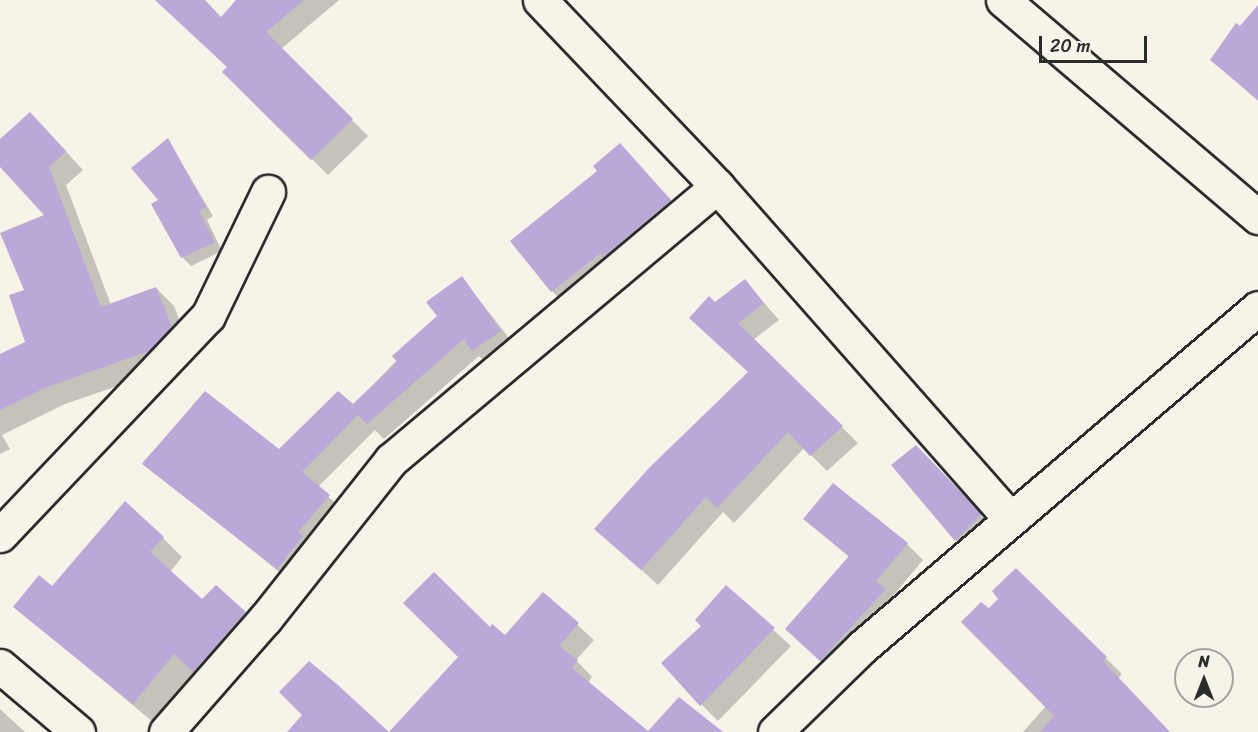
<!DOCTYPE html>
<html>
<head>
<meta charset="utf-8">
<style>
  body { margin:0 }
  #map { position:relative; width:1258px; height:732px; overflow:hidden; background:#f7f3e8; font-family:Sriracha,sans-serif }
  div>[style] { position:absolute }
  .shadow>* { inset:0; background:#0003 }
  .building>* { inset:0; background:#b9a8d8 }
  .roads { filter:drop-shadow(2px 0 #2b2b2b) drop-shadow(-2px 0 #2b2b2b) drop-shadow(0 2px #2b2b2b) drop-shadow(0 -2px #2b2b2b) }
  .minor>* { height:33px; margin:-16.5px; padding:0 16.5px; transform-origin:16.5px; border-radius:16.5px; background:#f7f3e8 }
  span { translate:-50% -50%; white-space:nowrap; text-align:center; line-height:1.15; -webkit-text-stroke:4.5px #f7f3e8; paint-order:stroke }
  .north { position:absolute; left:1174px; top:648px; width:60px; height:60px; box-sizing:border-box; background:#f7f3e8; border:2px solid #a5a39c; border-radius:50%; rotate:0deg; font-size:16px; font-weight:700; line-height:24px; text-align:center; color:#2b2b2b }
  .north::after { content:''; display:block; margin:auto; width:21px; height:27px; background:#2b2b2b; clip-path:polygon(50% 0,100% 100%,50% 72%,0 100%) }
  .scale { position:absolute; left:1039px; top:36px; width:108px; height:27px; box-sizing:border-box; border:3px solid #2b2b2b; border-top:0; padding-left:8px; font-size:18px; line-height:21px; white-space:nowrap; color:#2b2b2b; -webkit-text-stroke:4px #f7f3e8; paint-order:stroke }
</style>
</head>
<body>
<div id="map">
  <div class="shadow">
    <i style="clip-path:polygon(244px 0,339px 0,281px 49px,368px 136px,328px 175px,224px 72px,228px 68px,207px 47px)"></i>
    <i style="clip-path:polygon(1258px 8px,1258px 101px,1212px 60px)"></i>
    <i style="clip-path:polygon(48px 132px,83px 170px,66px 185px,111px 305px,156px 288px,174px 306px,189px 345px,167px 369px,65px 404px,2px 435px,10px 449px,0 454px,0 356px,27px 343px,26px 290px,46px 216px,0 165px,0 141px)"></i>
    <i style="clip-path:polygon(168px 140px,213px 216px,207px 220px,222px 251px,191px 266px,182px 257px,160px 201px)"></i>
    <i style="clip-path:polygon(620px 145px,687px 218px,569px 308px,552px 291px,599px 171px)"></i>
    <i style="clip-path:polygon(462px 278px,516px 347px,489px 366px,479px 356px,384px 439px,375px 430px,318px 487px,345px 512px,294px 584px,143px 462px,205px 393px,279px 451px,353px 406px,439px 316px)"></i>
    <i style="clip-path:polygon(745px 281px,779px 320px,753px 340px,858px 443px,827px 471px,804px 448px,734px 523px,723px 512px,658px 585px,596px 529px,749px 373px,715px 304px)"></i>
    <i style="clip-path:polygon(916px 447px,989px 524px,964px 548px,956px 540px)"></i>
    <i style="clip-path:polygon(805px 519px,907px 544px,923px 560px,892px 597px,901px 606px,837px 676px,787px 629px,850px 558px)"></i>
    <i style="clip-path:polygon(163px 538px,182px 557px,170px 572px,202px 602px,216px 587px,264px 633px,214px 691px,195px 672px,153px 722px,15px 607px)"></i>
    <i style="clip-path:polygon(1016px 570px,1122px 674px,1118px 678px,1169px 732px,1023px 732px,1046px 706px,989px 610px,1000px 599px)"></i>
    <i style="clip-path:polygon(726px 587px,791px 646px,718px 721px,701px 704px,703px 626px)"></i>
    <i style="clip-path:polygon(543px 594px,594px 640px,576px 660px,592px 677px,588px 683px,647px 732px,391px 732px,490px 629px,505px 637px)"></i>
    <i style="clip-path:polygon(0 709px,25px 732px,0 732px)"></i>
  </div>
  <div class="building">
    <i style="clip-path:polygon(155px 0,205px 0,221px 17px,236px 0,304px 0,266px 32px,353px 119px,311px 160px,222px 72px,227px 67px)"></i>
    <i style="clip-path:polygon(1258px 5px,1258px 100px,1210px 60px,1236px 23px,1240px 26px)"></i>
    <i style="clip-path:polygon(30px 112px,66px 151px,49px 167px,101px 307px,156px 287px,172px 327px,149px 351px,47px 387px,0 410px,0 354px,25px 342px,9px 295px,24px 290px,0 233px,44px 215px,0 167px,0 139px)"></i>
    <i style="clip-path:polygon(168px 138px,206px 207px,199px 211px,215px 242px,181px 258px,151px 204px,158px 200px,131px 168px)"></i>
    <i style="clip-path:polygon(620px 143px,671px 200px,603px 257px,601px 253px,551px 292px,510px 241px,597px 171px,593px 166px)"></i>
    <i style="clip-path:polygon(462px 276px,501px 331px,472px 351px,464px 339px,367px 424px,358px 415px,302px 472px,330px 495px,298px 532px,303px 536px,277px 569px,142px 464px,205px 391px,279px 449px,338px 391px,353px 404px,397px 362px,392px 356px,437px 316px,426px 302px)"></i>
    <i style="clip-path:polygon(745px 279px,764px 303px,738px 323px,843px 426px,810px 456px,788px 432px,717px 508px,706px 497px,641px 570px,594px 529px,650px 467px,748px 372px,689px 318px,709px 296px,715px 302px)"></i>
    <i style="clip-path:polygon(916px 445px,982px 514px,955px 541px,891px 465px)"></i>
    <i style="clip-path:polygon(833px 483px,908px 543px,876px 581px,886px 589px,820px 661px,785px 629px,849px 556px,803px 519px)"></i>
    <i style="clip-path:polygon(125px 501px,164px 537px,150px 552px,202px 599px,216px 585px,246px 612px,193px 672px,174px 654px,133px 704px,13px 607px,39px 575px,52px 586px)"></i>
    <i style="clip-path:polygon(1016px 568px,1107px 657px,1103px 661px,1170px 732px,1040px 732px,1054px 716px,961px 622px,981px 602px,989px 608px,998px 599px,992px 591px)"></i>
    <i style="clip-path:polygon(434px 572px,490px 627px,492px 624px,505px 635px,543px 592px,579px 623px,559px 646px,578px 660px,572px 668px,648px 731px,679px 697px,723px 732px,389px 732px,458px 657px,403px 603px)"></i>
    <i style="clip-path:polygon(726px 585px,775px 628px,700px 706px,661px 663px,701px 626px,695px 620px)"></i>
    <i style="clip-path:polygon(309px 661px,339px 686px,389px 732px,287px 732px,302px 715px,279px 692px)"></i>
  </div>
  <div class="roads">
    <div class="minor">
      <i style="left:540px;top:0;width:257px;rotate:46.4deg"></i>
      <i style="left:717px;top:186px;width:443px;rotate:48.6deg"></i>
      <i style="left:1003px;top:0;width:335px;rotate:40.4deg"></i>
      <i style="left:0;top:535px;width:302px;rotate:-46.5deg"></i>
      <i style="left:208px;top:316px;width:138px;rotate:-64.2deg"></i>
      <i style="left:0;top:666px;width:102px;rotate:40.2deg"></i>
      <i style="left:166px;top:732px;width:150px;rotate:-48.8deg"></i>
      <i style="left:265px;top:619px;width:203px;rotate:-51.6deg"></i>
      <i style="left:391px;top:460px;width:426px;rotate:-40deg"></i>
      <i style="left:775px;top:732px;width:122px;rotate:-44.3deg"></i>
      <i style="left:862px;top:647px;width:521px;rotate:-40.57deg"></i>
    </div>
  </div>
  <div class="north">N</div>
  <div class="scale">20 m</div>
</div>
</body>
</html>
